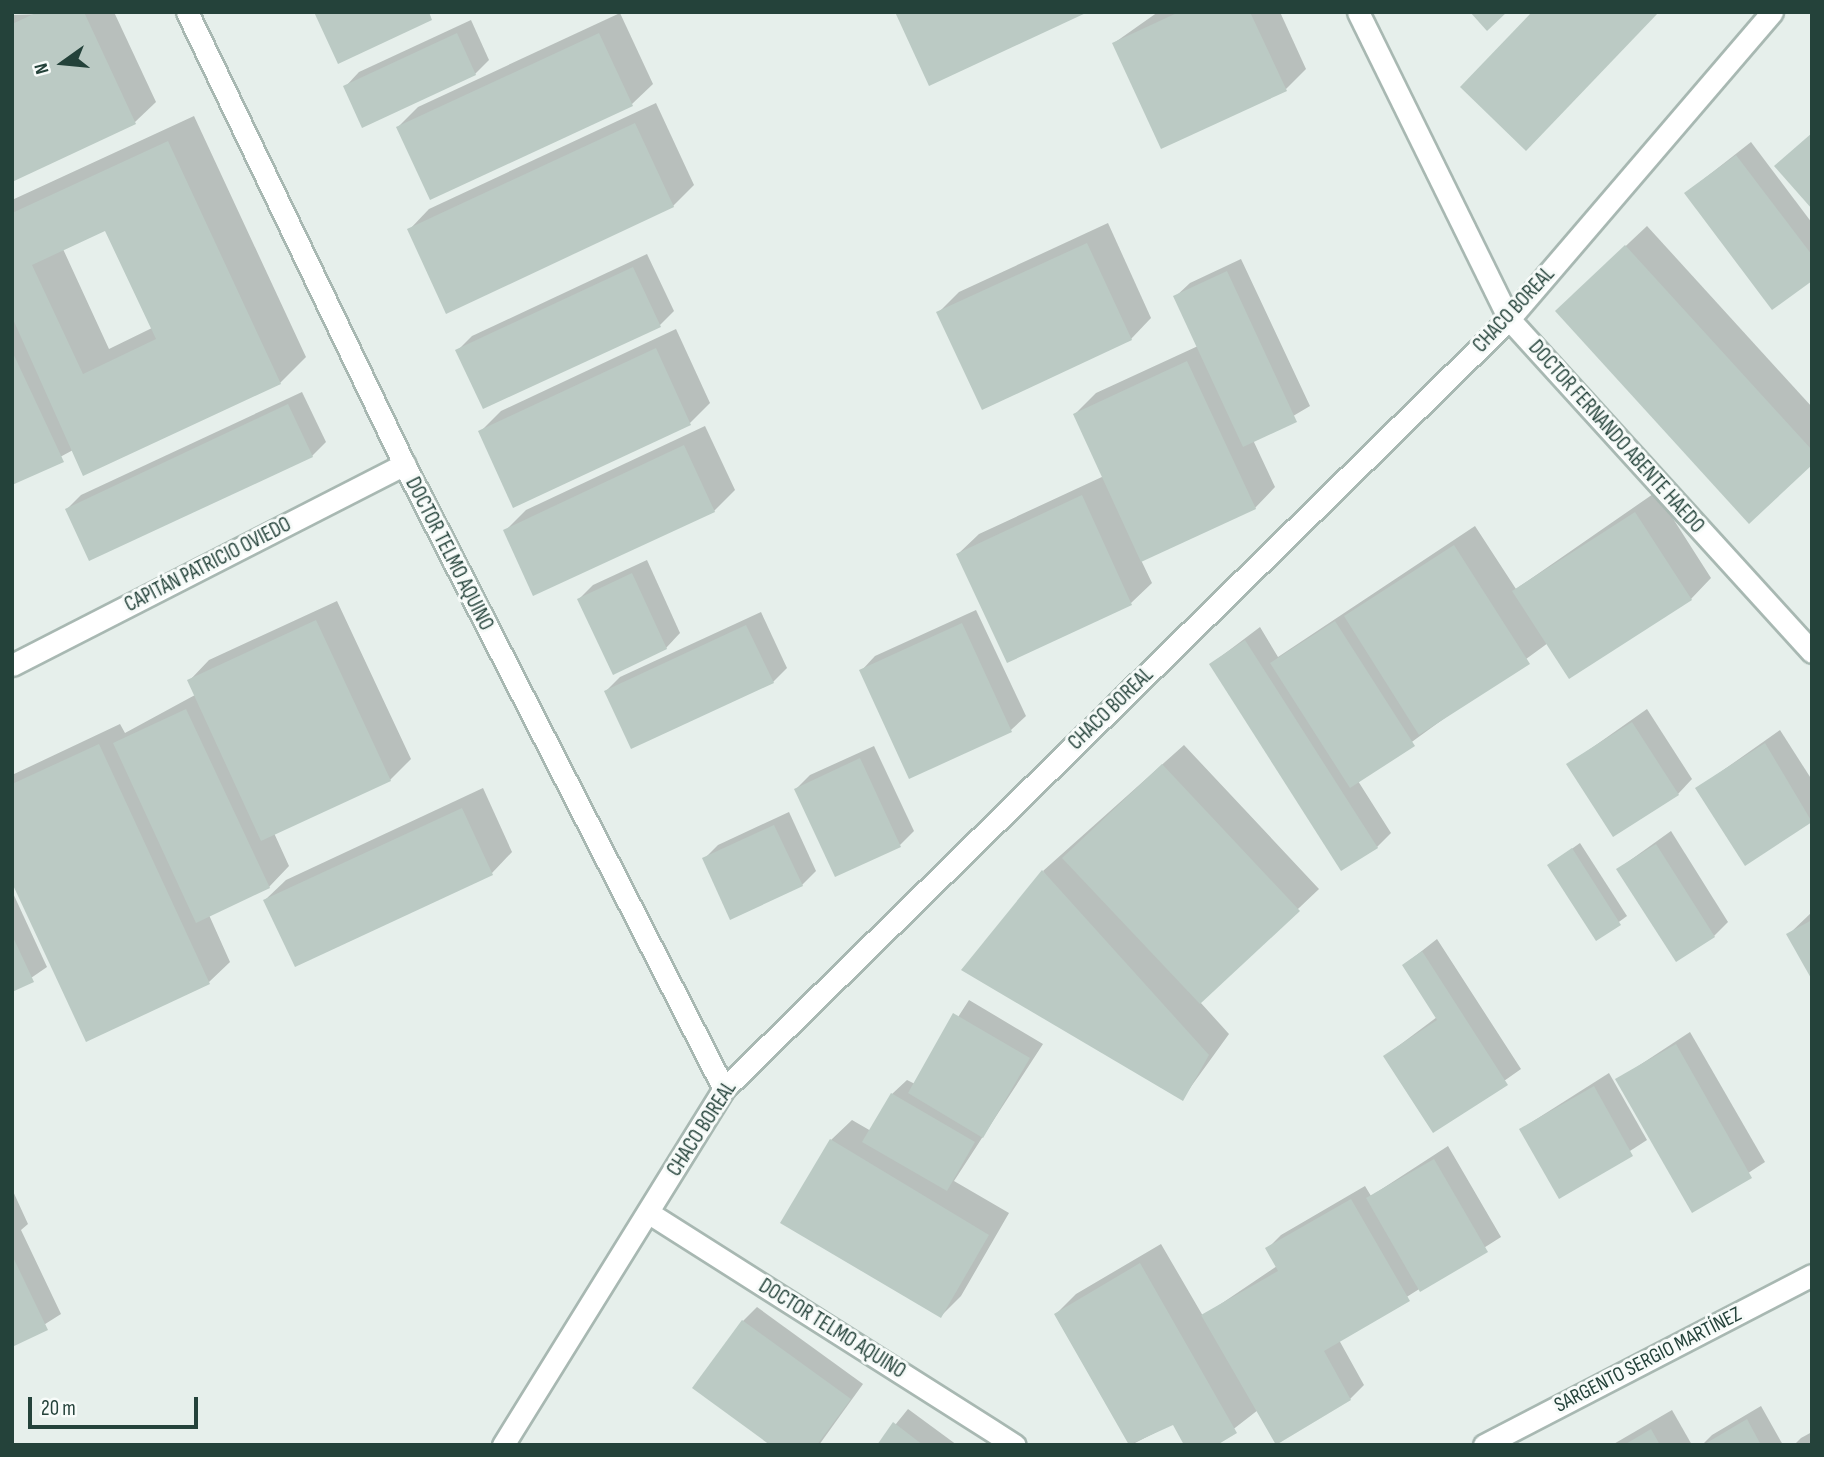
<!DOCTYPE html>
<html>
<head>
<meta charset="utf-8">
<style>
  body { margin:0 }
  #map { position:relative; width:1824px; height:1457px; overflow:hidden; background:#e6efeb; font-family:"Sofia Sans Condensed",sans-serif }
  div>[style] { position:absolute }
  .shadow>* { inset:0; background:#0003 }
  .building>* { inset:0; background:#bbcac4 }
  .roads { filter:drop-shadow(2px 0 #a8b8b2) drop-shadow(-2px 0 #a8b8b2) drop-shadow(0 2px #a8b8b2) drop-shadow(0 -2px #a8b8b2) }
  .minor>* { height:21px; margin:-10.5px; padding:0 10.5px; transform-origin:10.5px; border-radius:10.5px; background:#fff }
  .secondary>* { height:21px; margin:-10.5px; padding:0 10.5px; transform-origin:10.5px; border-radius:10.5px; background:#fff }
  span { translate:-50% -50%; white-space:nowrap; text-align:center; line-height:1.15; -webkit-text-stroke:6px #f7fbf9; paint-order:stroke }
  .street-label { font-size:21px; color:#24423a }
  .frame { position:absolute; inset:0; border:14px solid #24423a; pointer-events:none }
  .north { position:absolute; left:28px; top:28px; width:70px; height:70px; -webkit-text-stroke:5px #f7fbf9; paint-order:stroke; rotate:255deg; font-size:19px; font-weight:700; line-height:28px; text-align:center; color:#24423a }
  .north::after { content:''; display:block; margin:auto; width:24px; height:32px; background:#24423a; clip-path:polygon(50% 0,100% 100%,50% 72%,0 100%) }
  .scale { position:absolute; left:28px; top:1397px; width:170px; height:32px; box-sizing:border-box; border:4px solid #24423a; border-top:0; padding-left:9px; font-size:21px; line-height:24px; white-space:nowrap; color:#24423a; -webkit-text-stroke:5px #f7fbf9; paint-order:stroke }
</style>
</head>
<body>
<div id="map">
  <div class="shadow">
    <i style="clip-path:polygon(114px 12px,156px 102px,135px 122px,12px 180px,12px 15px)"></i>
    <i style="clip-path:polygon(1158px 12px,1280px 12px,1306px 69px,1286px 89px,1114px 43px)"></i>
    <i style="clip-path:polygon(620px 13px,653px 84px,632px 104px,431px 198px,398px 127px,418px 107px)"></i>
    <i style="clip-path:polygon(471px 20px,489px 60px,475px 74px,345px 87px,359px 72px)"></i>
    <i style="clip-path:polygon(656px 103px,694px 185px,673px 206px,409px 230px,429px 209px)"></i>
    <i style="clip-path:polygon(evenodd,194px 116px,306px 357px,280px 383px,73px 450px,12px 483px,12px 200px,194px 116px,106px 229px,152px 328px,109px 349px,63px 249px,106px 229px)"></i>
    <i style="clip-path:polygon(1751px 142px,1812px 223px,1812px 279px,1686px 193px)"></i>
    <i style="clip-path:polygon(1108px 223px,1151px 318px,1131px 339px,938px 313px,959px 292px)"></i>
    <i style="clip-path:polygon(1647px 226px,1812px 407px,1812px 463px,1578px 291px)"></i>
    <i style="clip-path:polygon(647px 254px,674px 311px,660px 325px,458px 350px,472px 336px)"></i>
    <i style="clip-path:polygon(1241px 259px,1310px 406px,1253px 440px,1275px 487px,1255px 508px,1141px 560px,1152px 583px,1131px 603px,1008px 661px,958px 554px,979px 534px,1104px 476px,1075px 414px,1096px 393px,1198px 346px,1175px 297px,1190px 283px)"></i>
    <i style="clip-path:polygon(676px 329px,710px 403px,690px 423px,480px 432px,501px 411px)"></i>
    <i style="clip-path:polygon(302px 392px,326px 442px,312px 456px,67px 509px,81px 495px)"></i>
    <i style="clip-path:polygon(705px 426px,735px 490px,714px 511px,505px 531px,526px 510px)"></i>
    <i style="clip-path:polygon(1656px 492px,1711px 578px,1691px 599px,1548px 643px,1358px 781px,1391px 833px,1377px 847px,1211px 664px,1260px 627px,1278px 657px,1475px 526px,1516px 589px)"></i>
    <i style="clip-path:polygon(647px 560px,680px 633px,666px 648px,579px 599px,593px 585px)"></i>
    <i style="clip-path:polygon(337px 601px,411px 759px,390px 780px,274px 833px,289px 866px,269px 887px,209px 915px,230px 962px,209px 982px,87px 1040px,12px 879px,12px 775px,120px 724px,125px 733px,195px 695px,189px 681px,209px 660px)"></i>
    <i style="clip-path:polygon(976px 610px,1026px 716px,1011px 730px,910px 777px,861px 671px,875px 656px)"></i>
    <i style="clip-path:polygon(761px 612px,787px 668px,773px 682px,606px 691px,620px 677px)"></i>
    <i style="clip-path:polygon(1647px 709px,1692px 779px,1678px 794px,1569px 764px)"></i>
    <i style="clip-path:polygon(1780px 730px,1812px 780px,1812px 820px,1746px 863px,1698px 788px)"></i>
    <i style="clip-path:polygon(1184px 745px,1319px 889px,1200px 1002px,1229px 1034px,1182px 1099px,1043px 871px)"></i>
    <i style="clip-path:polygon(874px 746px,914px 831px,900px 845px,796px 789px,810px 775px)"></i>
    <i style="clip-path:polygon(483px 788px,512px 852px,492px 873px,265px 900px,286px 880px)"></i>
    <i style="clip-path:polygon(789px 812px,816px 871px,802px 885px,704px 859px,718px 845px)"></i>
    <i style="clip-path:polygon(1671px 831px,1728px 922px,1714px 936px,1618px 869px)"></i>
    <i style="clip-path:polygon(1580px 843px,1627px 916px,1597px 938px,1549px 865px)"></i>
    <i style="clip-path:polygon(12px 891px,47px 967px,12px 991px)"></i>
    <i style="clip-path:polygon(1812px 912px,1812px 977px,1788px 935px)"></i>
    <i style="clip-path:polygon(1437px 939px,1521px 1069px,1433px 1131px,1385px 1056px,1437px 1017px,1404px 965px)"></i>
    <i style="clip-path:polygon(969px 1000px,1043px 1044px,954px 1181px,1009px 1213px,961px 1296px,941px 1316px,831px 1140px,852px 1120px,871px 1131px,892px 1094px,907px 1080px,915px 1084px)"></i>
    <i style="clip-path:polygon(1690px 1032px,1765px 1162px,1692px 1210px,1617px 1080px)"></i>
    <i style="clip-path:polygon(1609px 1073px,1647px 1140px,1560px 1196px,1521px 1129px)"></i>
    <i style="clip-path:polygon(1448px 1146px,1501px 1237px,1339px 1340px,1364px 1385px,1350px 1399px,1258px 1410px,1213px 1445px,1174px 1423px,1131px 1445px,1056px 1314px,1076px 1294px,1161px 1244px,1203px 1316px,1277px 1266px,1267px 1249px,1281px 1235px,1365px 1186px,1371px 1196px)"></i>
    <i style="clip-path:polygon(12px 1189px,28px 1224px,21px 1230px,61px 1314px,12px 1345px)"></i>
    <i style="clip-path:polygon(757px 1307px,863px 1384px,819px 1445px,773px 1445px,743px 1321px)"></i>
    <i style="clip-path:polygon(1761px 1406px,1783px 1445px,1702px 1445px,1712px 1435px)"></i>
    <i style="clip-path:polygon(908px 1409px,957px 1445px,879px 1445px)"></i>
    <i style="clip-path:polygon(1672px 1410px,1692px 1445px,1612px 1445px)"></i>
    <i style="clip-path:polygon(1812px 1432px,1812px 1445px,1794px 1445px,1801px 1438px)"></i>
  </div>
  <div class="building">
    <i style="clip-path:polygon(38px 12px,84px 12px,136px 124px,12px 182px,12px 24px)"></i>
    <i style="clip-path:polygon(314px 12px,429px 12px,432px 20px,338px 64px)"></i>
    <i style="clip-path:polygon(895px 12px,1088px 12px,929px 86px)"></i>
    <i style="clip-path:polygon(1179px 12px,1250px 12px,1287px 91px,1161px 149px,1112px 43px)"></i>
    <i style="clip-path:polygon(1470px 12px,1507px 12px,1487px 31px)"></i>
    <i style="clip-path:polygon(1532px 12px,1659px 12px,1526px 151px,1460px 87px)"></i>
    <i style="clip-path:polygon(457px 33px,476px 75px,362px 128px,343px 86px)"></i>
    <i style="clip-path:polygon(599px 33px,633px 106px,430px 200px,396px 127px)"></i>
    <i style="clip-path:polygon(635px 123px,674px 207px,446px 314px,407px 229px)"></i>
    <i style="clip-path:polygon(1812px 133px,1812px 209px,1774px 166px)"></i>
    <i style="clip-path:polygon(evenodd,168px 141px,281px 384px,83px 476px,12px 317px,12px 213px,168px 141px,105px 231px,156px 339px,83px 374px,32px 265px,105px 231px)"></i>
    <i style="clip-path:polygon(1736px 155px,1812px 255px,1812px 281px,1772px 310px,1684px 193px)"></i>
    <i style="clip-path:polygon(1087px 243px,1132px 340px,982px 410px,936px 312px)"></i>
    <i style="clip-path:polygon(1625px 245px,1812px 450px,1812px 465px,1749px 524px,1555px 311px)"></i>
    <i style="clip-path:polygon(633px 267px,661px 327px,483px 409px,455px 350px)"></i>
    <i style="clip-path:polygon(1227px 271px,1297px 422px,1243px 447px,1173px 296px)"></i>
    <i style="clip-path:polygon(656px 348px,691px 425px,513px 508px,478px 431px)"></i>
    <i style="clip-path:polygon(12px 351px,64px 462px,12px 485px)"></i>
    <i style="clip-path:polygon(1187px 361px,1256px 509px,1141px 562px,1073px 414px)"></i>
    <i style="clip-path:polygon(288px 404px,313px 457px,89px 561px,65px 509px)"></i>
    <i style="clip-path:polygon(684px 445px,715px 512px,533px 596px,503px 530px)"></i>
    <i style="clip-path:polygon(1082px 495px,1132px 605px,1007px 663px,956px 554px)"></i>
    <i style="clip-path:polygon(1635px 512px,1692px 600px,1569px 679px,1512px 591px)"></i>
    <i style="clip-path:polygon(1454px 545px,1530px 664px,1419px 735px,1344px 616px)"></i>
    <i style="clip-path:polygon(632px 573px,667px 649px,613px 675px,577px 599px)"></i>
    <i style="clip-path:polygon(316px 620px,391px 781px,261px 841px,187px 680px)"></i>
    <i style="clip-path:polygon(1335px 621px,1415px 746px,1350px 788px,1270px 663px)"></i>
    <i style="clip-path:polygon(962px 623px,1012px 732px,909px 779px,859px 670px)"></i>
    <i style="clip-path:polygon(746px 625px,774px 683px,631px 749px,604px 691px)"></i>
    <i style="clip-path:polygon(1245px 640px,1378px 848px,1341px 871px,1209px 664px)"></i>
    <i style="clip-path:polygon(186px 709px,270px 888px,196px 923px,113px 743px)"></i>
    <i style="clip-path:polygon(1632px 722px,1679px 795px,1613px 837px,1566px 764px)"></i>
    <i style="clip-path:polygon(1765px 743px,1812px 822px,1745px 866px,1695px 788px)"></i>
    <i style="clip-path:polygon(99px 744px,210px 984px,86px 1042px,12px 883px,12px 784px)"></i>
    <i style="clip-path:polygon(860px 758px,901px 847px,835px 877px,794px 789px)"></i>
    <i style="clip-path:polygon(1162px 764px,1300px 911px,1200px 1004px,1062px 858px)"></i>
    <i style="clip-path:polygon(462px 808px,493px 875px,295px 967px,263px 900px)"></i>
    <i style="clip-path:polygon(774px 825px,803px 886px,730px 920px,702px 858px)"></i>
    <i style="clip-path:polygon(1656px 844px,1715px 937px,1676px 962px,1616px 869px)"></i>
    <i style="clip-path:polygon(1572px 848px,1621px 925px,1596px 941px,1547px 865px)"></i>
    <i style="clip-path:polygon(1042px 870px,1209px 1055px,1183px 1101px,961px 970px)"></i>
    <i style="clip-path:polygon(1812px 920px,1812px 980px,1786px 934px)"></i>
    <i style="clip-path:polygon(12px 935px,34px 982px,12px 992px)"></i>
    <i style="clip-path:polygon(1422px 951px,1508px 1085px,1433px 1133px,1383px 1056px,1437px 1020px,1402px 965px)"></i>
    <i style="clip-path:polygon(953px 1013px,1030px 1058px,983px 1138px,908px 1093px)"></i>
    <i style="clip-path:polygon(1676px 1044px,1752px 1178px,1692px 1213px,1615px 1079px)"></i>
    <i style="clip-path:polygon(1594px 1086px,1633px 1156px,1559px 1199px,1519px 1129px)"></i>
    <i style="clip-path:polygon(891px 1093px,975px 1142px,947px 1191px,862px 1142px)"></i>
    <i style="clip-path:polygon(830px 1139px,989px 1235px,941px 1318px,780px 1223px)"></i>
    <i style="clip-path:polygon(1434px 1159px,1488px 1252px,1420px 1292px,1366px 1198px)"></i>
    <i style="clip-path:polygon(1351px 1199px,1410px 1301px,1324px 1351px,1351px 1400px,1276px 1445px,1201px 1315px,1278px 1271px,1265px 1248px)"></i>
    <i style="clip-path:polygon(12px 1255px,48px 1330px,12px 1347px)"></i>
    <i style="clip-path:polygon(1140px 1263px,1237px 1433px,1217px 1445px,1184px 1445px,1173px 1425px,1129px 1445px,1054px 1314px)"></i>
    <i style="clip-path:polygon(742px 1320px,851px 1399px,817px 1445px,770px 1445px,692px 1388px)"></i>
    <i style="clip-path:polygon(1747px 1419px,1761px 1445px,1703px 1445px)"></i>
    <i style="clip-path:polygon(893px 1422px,923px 1445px,877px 1445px)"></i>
    <i style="clip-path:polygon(1651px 1429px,1660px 1445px,1624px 1445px)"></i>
  </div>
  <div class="roads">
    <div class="minor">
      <i style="left:187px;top:12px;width:501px;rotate:64.35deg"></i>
      <i style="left:404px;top:464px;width:702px;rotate:62.89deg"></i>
      <i style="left:1358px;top:12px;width:342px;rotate:63.8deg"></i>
      <i style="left:1509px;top:319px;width:450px;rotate:47.7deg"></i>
      <i style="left:12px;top:665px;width:441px;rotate:-27.1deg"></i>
      <i style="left:649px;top:1213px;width:433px;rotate:32.4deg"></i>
      <i style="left:1484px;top:1445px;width:369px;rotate:-27.4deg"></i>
    </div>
    <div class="secondary">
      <i style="left:503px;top:1445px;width:419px;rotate:-58.2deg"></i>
      <i style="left:724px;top:1089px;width:1100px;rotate:-44.45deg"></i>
      <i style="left:1509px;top:319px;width:404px;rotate:-49.4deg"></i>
    </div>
  </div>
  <div class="street-label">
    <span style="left:1514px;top:310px;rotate:-47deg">CHACO BOREAL</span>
    <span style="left:1616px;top:437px;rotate:48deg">DOCTOR FERNANDO ABENTE HAEDO</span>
    <span style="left:449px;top:554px;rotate:63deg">DOCTOR TELMO AQUINO</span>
    <span style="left:208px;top:565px;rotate:-27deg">CAPITÁN PATRICIO OVIEDO</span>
    <span style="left:1111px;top:709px;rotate:-44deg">CHACO BOREAL</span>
    <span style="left:702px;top:1129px;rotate:-57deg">CHACO BOREAL</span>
    <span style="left:832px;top:1329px;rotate:32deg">DOCTOR TELMO AQUINO</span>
    <span style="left:1648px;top:1360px;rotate:-27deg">SARGENTO SERGIO MARTÍNEZ</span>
  </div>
  <div class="frame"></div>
  <div class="north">N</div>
  <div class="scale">20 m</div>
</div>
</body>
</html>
